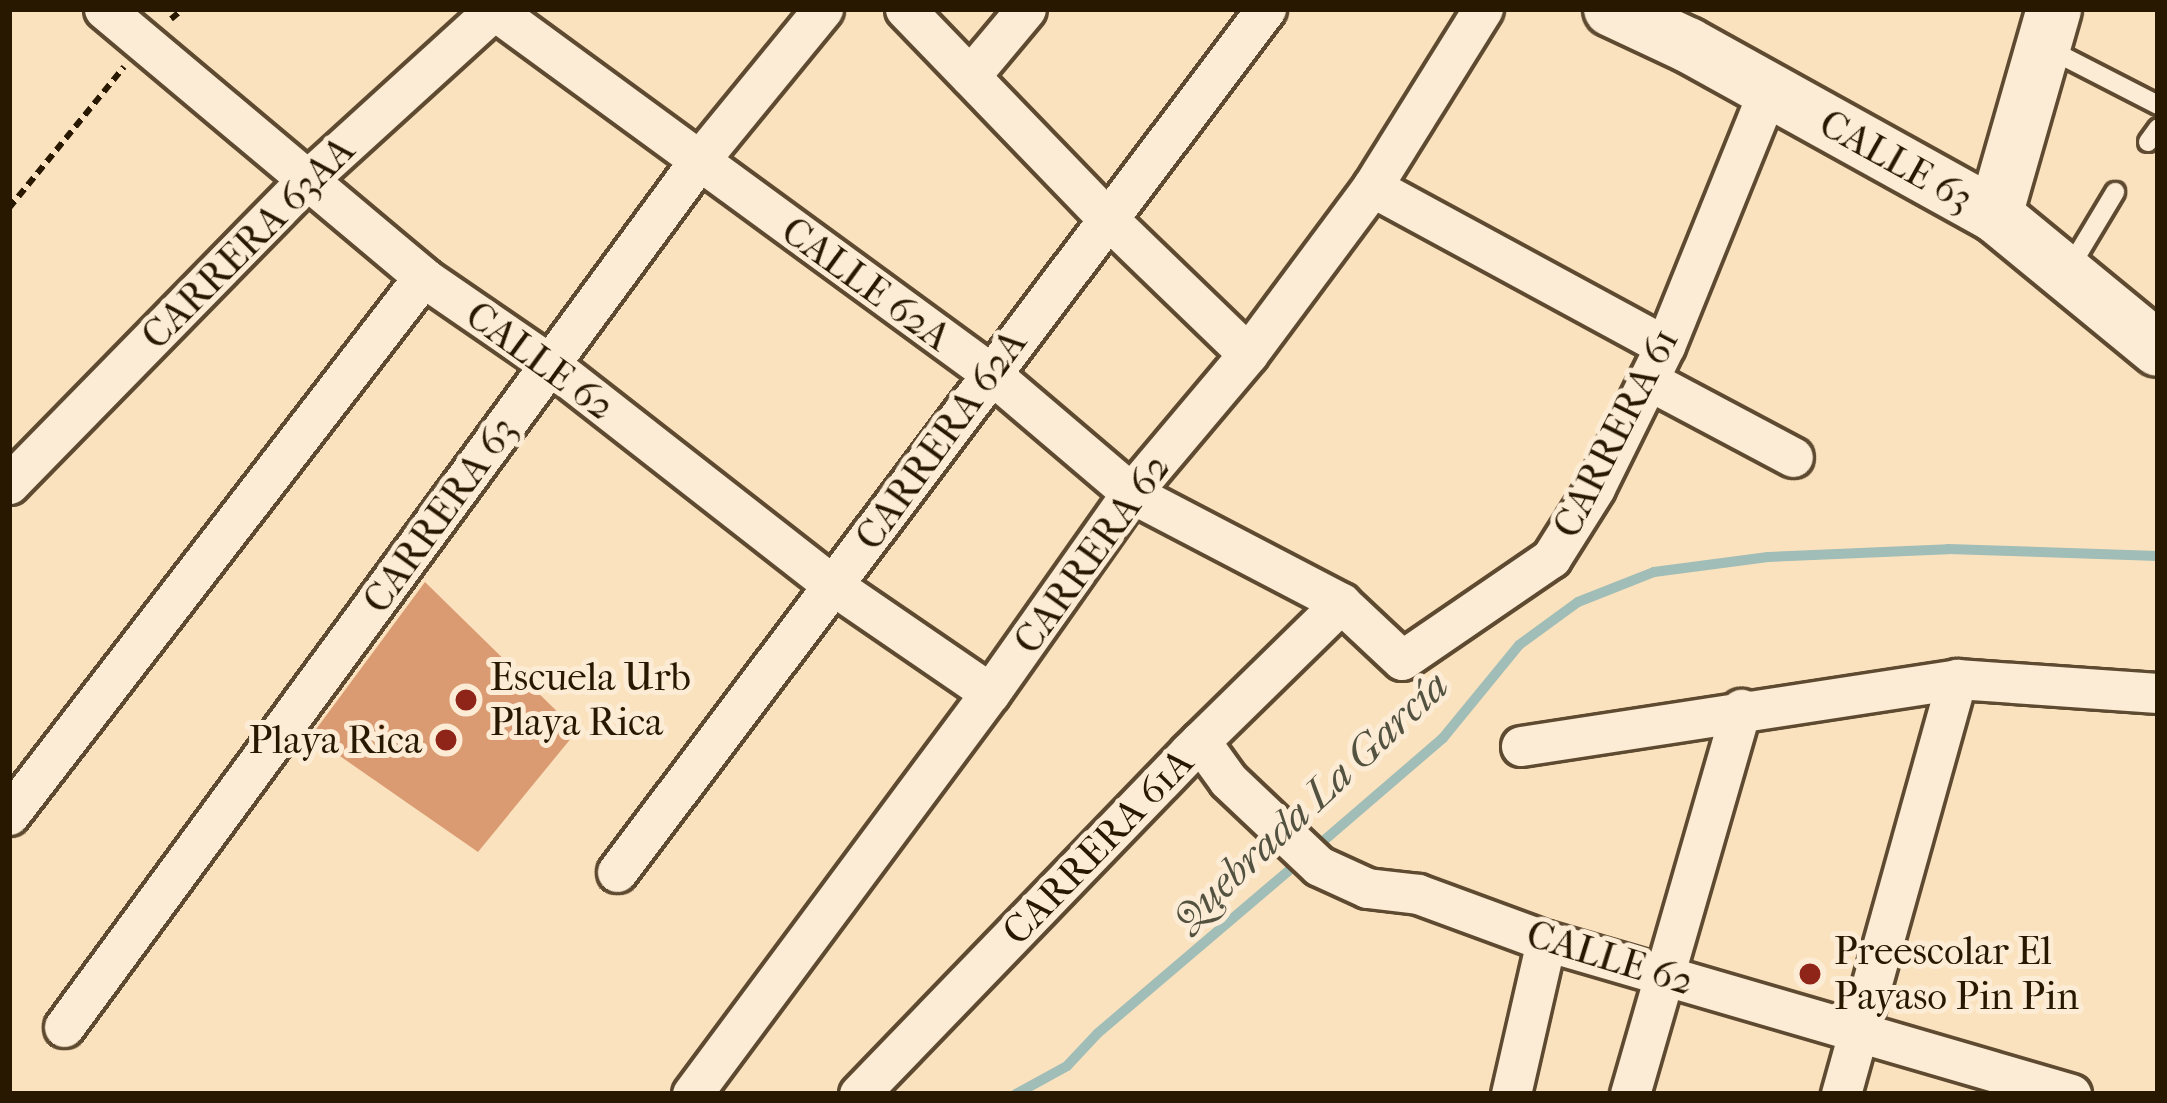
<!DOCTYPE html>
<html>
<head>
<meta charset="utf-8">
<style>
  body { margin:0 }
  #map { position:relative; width:2167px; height:1103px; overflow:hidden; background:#fbe2be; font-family:"IM FELL French Canon",serif }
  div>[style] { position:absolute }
  .stream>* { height:10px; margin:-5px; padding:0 5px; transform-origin:5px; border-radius:5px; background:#a0bdb7 }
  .building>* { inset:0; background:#da9b73 }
  .path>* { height:6px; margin-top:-3px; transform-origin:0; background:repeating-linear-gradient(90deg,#291800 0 9px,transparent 0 15px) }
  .roads { filter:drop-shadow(3px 0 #5e4a30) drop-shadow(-3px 0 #5e4a30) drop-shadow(0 3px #5e4a30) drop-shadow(0 -3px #5e4a30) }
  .lane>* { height:18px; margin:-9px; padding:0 9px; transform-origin:9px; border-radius:9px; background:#fcecd5 }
  .street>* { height:39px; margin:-19.5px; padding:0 19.5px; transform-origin:19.5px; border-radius:19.5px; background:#fcecd5 }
  .secondary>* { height:54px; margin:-27px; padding:0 27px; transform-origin:27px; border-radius:27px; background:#fcecd5 }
  .dots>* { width:33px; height:33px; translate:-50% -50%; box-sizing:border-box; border:6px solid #fcecd5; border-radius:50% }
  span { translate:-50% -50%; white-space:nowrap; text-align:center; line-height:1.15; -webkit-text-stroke:10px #fcecd5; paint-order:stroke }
  .street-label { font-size:39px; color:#291800 }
  .poi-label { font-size:39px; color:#291800 }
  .left { translate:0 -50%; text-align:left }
  .right { translate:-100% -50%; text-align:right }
  .water-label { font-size:42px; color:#535240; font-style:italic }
  .frame { position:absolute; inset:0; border:12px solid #291800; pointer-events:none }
</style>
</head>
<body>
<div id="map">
  <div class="stream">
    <i style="left:1314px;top:849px;width:170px;rotate:-40.7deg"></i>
    <i style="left:1443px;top:738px;width:120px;rotate:-50.7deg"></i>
    <i style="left:1519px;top:645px;width:73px;rotate:-36.1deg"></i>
    <i style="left:1578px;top:602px;width:82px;rotate:-21.5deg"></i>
    <i style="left:1654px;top:572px;width:115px;rotate:-7.5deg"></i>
    <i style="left:1768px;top:557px;width:180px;rotate:-2.5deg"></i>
    <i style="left:1948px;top:549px;width:210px;rotate:1.9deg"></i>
    <i style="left:1016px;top:1094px;width:58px;rotate:-28.8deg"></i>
    <i style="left:1067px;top:1066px;width:45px;rotate:-46.8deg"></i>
    <i style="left:1098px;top:1033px;width:265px;rotate:-40.4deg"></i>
  </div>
  <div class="building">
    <i style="clip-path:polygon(425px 582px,577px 731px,478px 852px,311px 736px)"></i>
  </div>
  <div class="path">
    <i style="left:171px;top:19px;width:16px;rotate:-40deg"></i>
    <i style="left:9px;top:208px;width:182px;rotate:-50.8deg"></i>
  </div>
  <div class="roads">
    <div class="lane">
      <i style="left:2045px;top:47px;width:127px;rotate:27.2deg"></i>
      <i style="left:2148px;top:142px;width:17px;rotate:-54deg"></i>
      <i style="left:2069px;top:269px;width:90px;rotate:-59.1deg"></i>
    </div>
    <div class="street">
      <i style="left:104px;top:9px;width:417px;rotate:40deg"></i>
      <i style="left:423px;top:277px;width:155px;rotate:34.5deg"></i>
      <i style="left:551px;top:365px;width:359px;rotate:38deg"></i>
      <i style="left:834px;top:586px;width:189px;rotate:34.4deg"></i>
      <i style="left:905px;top:9px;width:289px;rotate:46deg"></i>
      <i style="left:1106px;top:217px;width:197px;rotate:44deg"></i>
      <i style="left:494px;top:10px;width:613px;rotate:36.18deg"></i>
      <i style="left:989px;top:372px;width:187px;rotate:40.4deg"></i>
      <i style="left:1131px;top:493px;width:237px;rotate:27.6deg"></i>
      <i style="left:1341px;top:603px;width:83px;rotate:43.1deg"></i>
      <i style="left:1402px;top:660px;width:181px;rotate:-34.4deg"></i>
      <i style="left:1551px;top:558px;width:83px;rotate:-57.8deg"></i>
      <i style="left:1595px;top:488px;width:158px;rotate:-63.8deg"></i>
      <i style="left:1665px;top:346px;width:275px;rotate:-68deg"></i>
      <i style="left:970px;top:76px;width:87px;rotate:-50.1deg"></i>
      <i style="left:1372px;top:187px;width:333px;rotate:28.5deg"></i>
      <i style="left:1648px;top:380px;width:164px;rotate:28deg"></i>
      <i style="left:9px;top:484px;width:423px;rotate:-45.6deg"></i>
      <i style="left:305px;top:182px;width:257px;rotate:-42.3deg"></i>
      <i style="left:1200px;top:741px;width:48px;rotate:54.3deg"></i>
      <i style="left:1228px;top:780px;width:125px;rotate:43.4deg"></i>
      <i style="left:1319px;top:866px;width:53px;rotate:24.6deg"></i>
      <i style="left:1367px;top:888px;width:51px;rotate:6.7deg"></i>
      <i style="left:1418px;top:894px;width:136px;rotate:20.2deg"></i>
      <i style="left:1546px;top:941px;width:547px;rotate:16.25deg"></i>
      <i style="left:1521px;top:746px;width:441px;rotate:-8.7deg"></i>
      <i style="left:1957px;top:679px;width:201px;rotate:4deg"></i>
      <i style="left:9px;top:815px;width:679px;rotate:-52.42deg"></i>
      <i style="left:617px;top:872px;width:1080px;rotate:-53.06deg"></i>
      <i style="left:64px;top:1027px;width:1071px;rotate:-53.77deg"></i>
      <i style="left:697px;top:163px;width:199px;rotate:-50.7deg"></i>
      <i style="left:692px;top:1094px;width:500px;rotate:-53.4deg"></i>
      <i style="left:990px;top:693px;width:245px;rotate:-54.8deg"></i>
      <i style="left:1131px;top:493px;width:182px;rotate:-49.9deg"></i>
      <i style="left:1248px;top:354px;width:208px;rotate:-53.4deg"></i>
      <i style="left:1372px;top:187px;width:210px;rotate:-58.1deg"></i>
      <i style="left:859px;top:1094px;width:475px;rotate:-46deg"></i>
      <i style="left:1189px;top:752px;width:213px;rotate:-44.4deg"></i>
      <i style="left:1511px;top:1094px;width:157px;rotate:-77.1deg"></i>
      <i style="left:1630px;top:1094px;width:401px;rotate:-73.9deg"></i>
      <i style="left:1841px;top:1094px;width:431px;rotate:-74.4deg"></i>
    </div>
    <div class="secondary">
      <i style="left:1611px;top:9px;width:85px;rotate:25.1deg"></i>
      <i style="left:1688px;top:45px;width:351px;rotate:29deg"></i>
      <i style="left:1995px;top:215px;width:211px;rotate:39.4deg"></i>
      <i style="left:1995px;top:215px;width:214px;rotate:-74deg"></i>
    </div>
  </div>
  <div class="dots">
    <i style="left:466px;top:700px;background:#8f2418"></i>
    <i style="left:446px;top:740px;background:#8f2418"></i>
    <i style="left:1810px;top:974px;background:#8f2418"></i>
  </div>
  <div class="street-label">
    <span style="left:1896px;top:161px;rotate:29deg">CALLE 63</span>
    <span style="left:248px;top:243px;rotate:-45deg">CARRERA 63AA</span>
    <span style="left:866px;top:284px;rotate:36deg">CALLE 62A</span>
    <span style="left:540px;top:361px;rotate:36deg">CALLE 62</span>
    <span style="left:1616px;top:433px;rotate:-63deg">CARRERA 61</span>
    <span style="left:941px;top:440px;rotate:-54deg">CARRERA 62A</span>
    <span style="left:440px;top:515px;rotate:-54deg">CARRERA 63</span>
    <span style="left:1092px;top:554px;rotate:-54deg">CARRERA 62</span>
    <span style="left:1098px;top:847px;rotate:-46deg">CARRERA 61A</span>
    <span style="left:1610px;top:958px;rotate:17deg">CALLE 62</span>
  </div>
  <div class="poi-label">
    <span class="left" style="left:490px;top:700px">Escuela Urb<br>Playa Rica</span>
    <span class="right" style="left:422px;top:740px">Playa Rica</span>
    <span class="left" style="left:1834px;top:974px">Preescolar El<br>Payaso Pin Pin</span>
  </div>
  <div class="water-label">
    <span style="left:1311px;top:802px;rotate:-43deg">Quebrada La García</span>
  </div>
  <div class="frame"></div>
</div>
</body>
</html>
